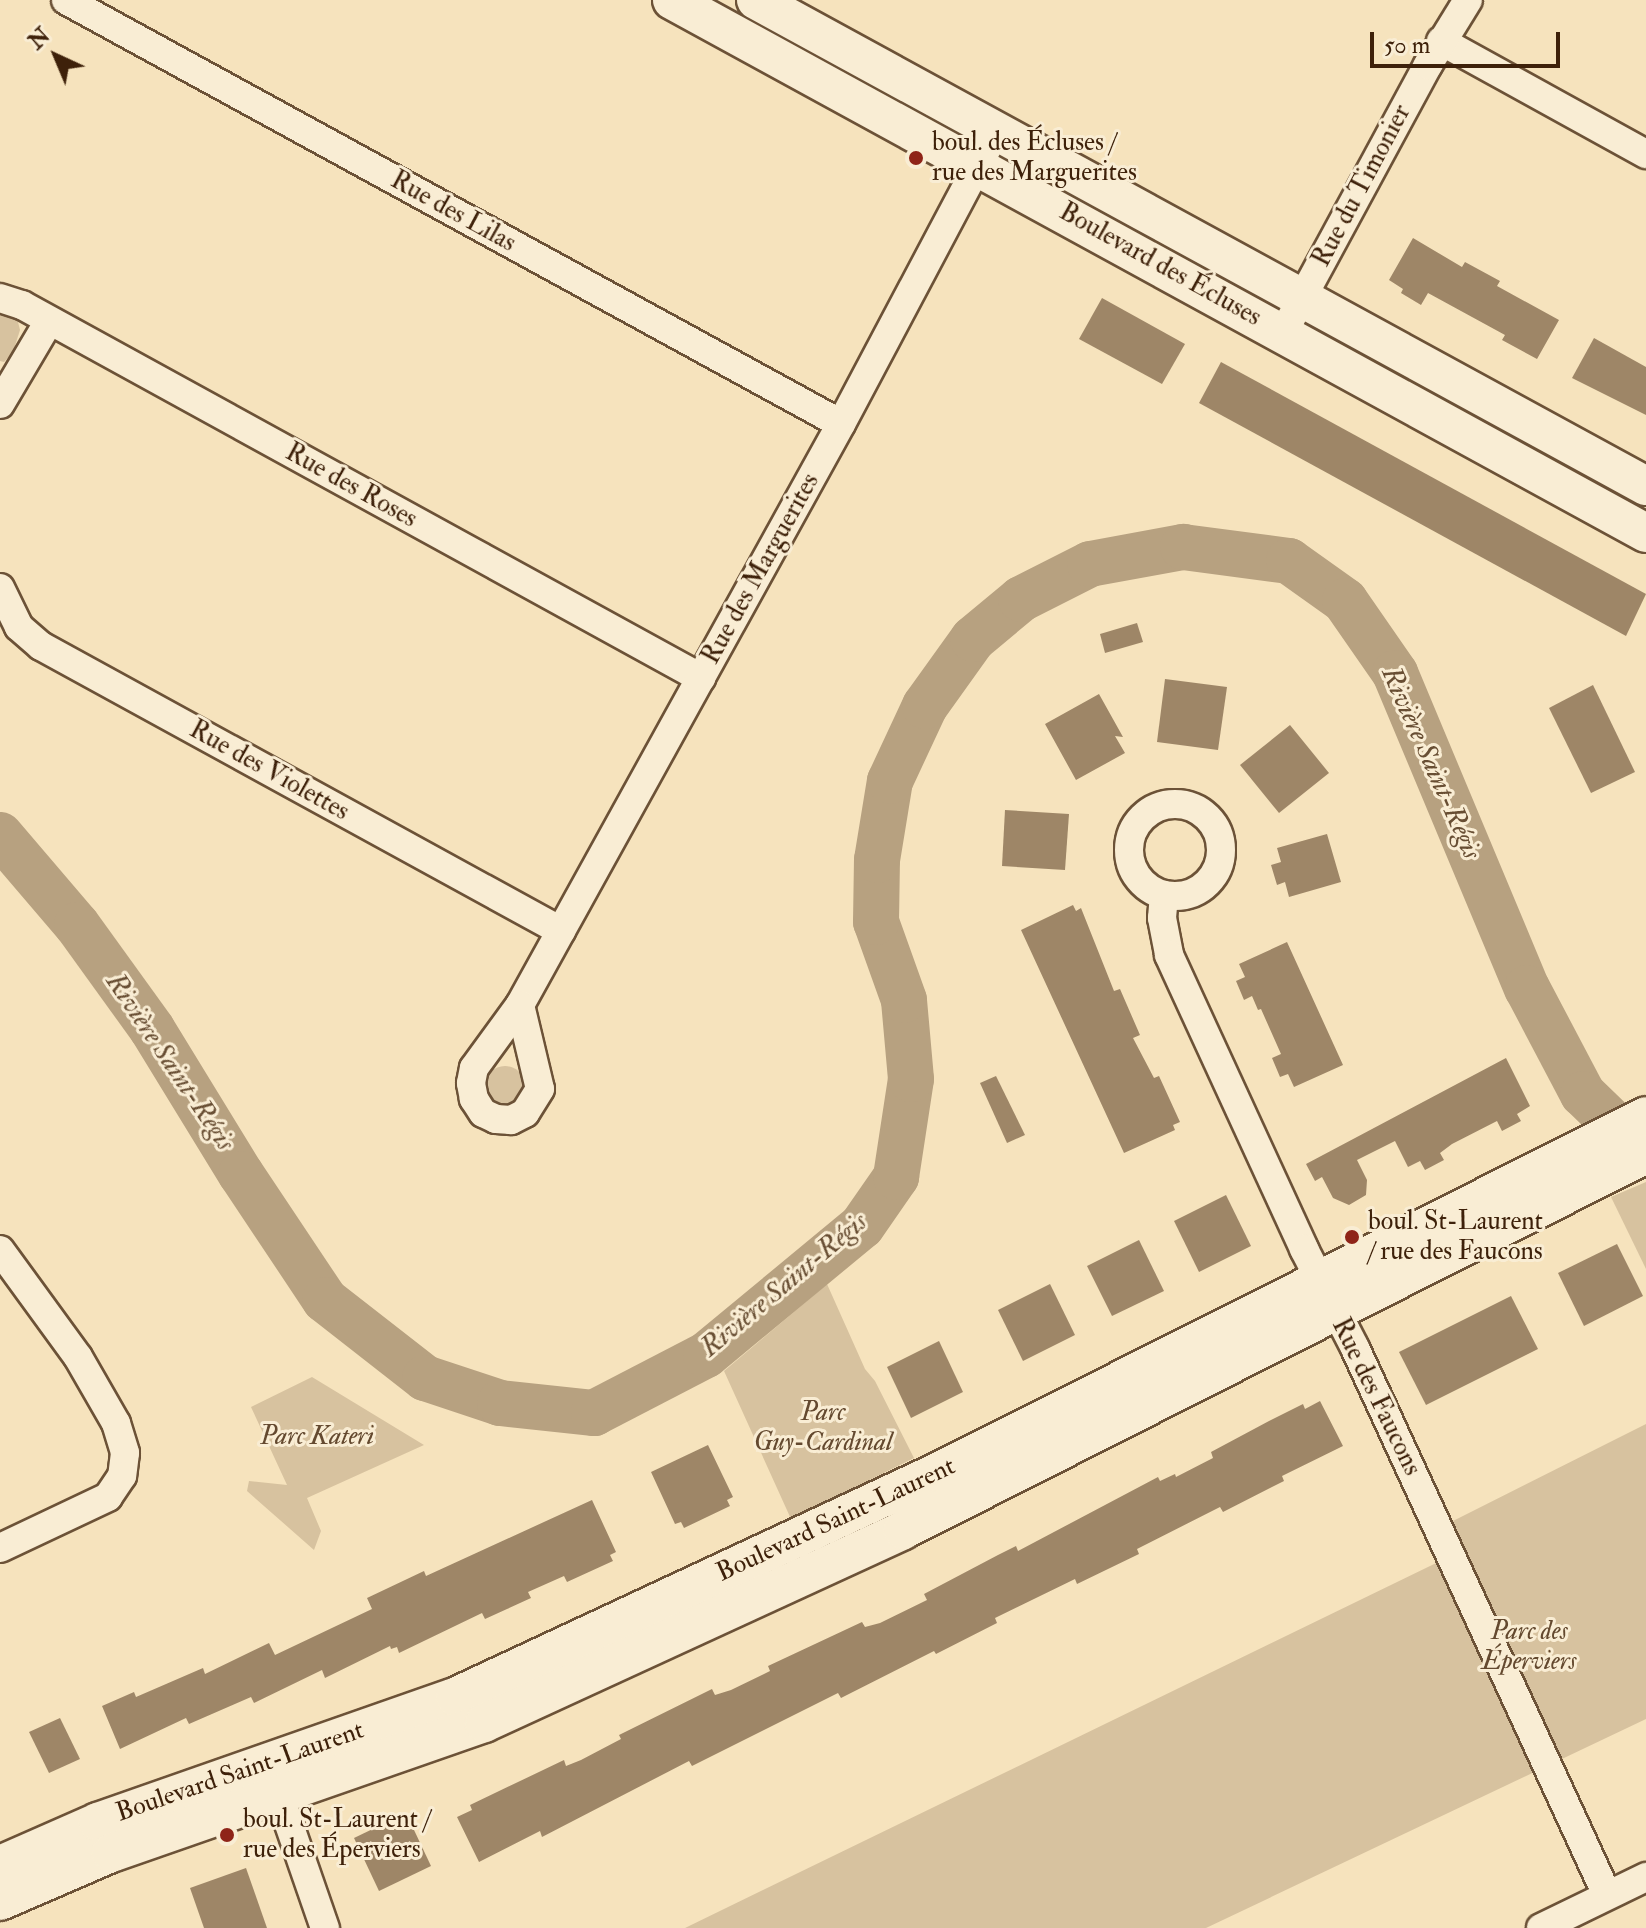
<!DOCTYPE html>
<html>
<head>
<meta charset="utf-8">
<style>
  body { margin:0 }
  #map { position:relative; width:1646px; height:1928px; overflow:hidden; background:#f6e3bd; font-family:"IM FELL Double Pica",serif }
  div>[style] { position:absolute }
  .green>* { inset:0; background:#d7c29f }
  .round { border-radius:50% }
  .river>* { height:46px; margin:-23px; padding:0 23px; transform-origin:23px; border-radius:23px; background:#b7a180 }
  .building>* { inset:0; background:#9e8667 }
  .roads { filter:drop-shadow(2px 0 #6c5237) drop-shadow(-2px 0 #6c5237) drop-shadow(0 2px #6c5237) drop-shadow(0 -2px #6c5237) }
  .street>* { height:28px; margin:-14px; padding:0 14px; transform-origin:14px; border-radius:14px; background:#f9edd4 }
  .street>.ring { margin:-14px; padding:0; box-sizing:content-box; background:none; border:28px solid #f9edd4; border-radius:50% }
  .secondary>* { height:38px; margin:-19px; padding:0 19px; transform-origin:19px; border-radius:19px; background:#f9edd4 }
  .dots>* { width:22px; height:22px; translate:-50% -50%; box-sizing:border-box; border:4px solid #f9edd4; border-radius:50% }
  span { translate:-50% -50%; white-space:nowrap; text-align:center; line-height:1.15; -webkit-text-stroke:6px #f9edd4; paint-order:stroke }
  .poi-label { font-size:26px; color:#3e210a }
  .left { translate:0 -50%; text-align:left }
  .street-label { font-size:26px; color:#3e210a }
  .park-label { font-size:26px; color:#64492f; font-style:italic }
  .water-label { font-size:28px; color:#684e33; font-style:italic }
  .north { position:absolute; left:16px; top:16px; width:80px; height:80px; -webkit-text-stroke:6px #f9edd4; paint-order:stroke; rotate:316deg; font-size:22px; font-weight:700; line-height:32px; text-align:center; color:#3e210a }
  .north::after { content:''; display:block; margin:auto; width:28px; height:36px; background:#3e210a; clip-path:polygon(50% 0,100% 100%,50% 72%,0 100%) }
  .scale { position:absolute; left:1370px; top:32px; width:190px; height:36px; box-sizing:border-box; border:4px solid #3e210a; border-top:0; padding-left:10px; font-size:24px; line-height:28px; white-space:nowrap; color:#3e210a; -webkit-text-stroke:6px #f9edd4; paint-order:stroke }
</style>
</head>
<body>
<div id="map">
  <div class="green">
    <i style="clip-path:polygon(3px 313px,18px 322px,20px 330px,13px 352px,4px 362px,0 361px,0 314px)"></i>
    <i class="round" style="left:485px;top:1066px;width:40px;height:40px"></i>
    <i style="clip-path:polygon(1646px 1182px,1646px 1269px,1611px 1197px)"></i>
    <i style="clip-path:polygon(827px 1284px,865px 1369px,875px 1381px,914px 1458px,791px 1519px,724px 1371px)"></i>
    <i style="clip-path:polygon(312px 1377px,424px 1445px,307px 1498px,321px 1531px,314px 1550px,247px 1491px,249px 1481px,287px 1485px,251px 1407px)"></i>
    <i style="clip-path:polygon(1646px 1424px,1646px 1719px,1206px 1928px,685px 1928px,1465px 1549px,1453px 1521px)"></i>
  </div>
  <div class="river">
    <i style="left:0;top:835px;width:118px;rotate:49.5deg"></i>
    <i style="left:77px;top:925px;width:128px;rotate:54.2deg"></i>
    <i style="left:152px;top:1029px;width:170px;rotate:58.5deg"></i>
    <i style="left:241px;top:1174px;width:151px;rotate:56.3deg"></i>
    <i style="left:325px;top:1300px;width:127px;rotate:38deg"></i>
    <i style="left:425px;top:1378px;width:79px;rotate:18.4deg"></i>
    <i style="left:500px;top:1403px;width:95px;rotate:6.1deg"></i>
    <i style="left:594px;top:1413px;width:126px;rotate:-27.4deg"></i>
    <i style="left:706px;top:1355px;width:202px;rotate:-39.6deg"></i>
    <i style="left:862px;top:1226px;width:60px;rotate:-55.2deg"></i>
    <i style="left:896px;top:1177px;width:99px;rotate:-81.3deg"></i>
    <i style="left:911px;top:1079px;width:79px;rotate:-95.1deg"></i>
    <i style="left:904px;top:1000px;width:83px;rotate:-109.7deg"></i>
    <i style="left:876px;top:922px;width:62px;rotate:-89.1deg"></i>
    <i style="left:877px;top:860px;width:80px;rotate:-80.7deg"></i>
    <i style="left:890px;top:781px;width:83px;rotate:-65deg"></i>
    <i style="left:925px;top:706px;width:82px;rotate:-54.4deg"></i>
    <i style="left:973px;top:639px;width:62px;rotate:-39.8deg"></i>
    <i style="left:1021px;top:599px;width:77px;rotate:-26.9deg"></i>
    <i style="left:1090px;top:564px;width:95px;rotate:-10.4deg"></i>
    <i style="left:1183px;top:547px;width:107px;rotate:7.5deg"></i>
    <i style="left:1289px;top:561px;width:69px;rotate:35.5deg"></i>
    <i style="left:1345px;top:601px;width:88px;rotate:55.2deg"></i>
    <i style="left:1395px;top:673px;width:342px;rotate:67.3deg"></i>
    <i style="left:1527px;top:988px;width:120px;rotate:62.2deg"></i>
    <i style="left:1583px;top:1094px;width:88px;rotate:44.1deg"></i>
  </div>
  <div class="building">
    <i style="clip-path:polygon(1413px 238px,1462px 267px,1465px 262px,1500px 281px,1497px 286px,1559px 320px,1537px 359px,1502px 340px,1505px 335px,1428px 293px,1421px 305px,1401px 293px,1403px 289px,1389px 280px)"></i>
    <i style="clip-path:polygon(1102px 298px,1185px 344px,1162px 384px,1079px 339px)"></i>
    <i style="clip-path:polygon(1594px 338px,1646px 367px,1646px 415px,1572px 378px)"></i>
    <i style="clip-path:polygon(1221px 362px,1646px 594px,1626px 636px,1199px 403px)"></i>
    <i style="clip-path:polygon(1137px 623px,1143px 642px,1105px 653px,1100px 634px)"></i>
    <i style="clip-path:polygon(1165px 679px,1227px 687px,1218px 750px,1157px 742px)"></i>
    <i style="clip-path:polygon(1593px 685px,1635px 772px,1591px 793px,1549px 708px)"></i>
    <i style="clip-path:polygon(1099px 694px,1123px 737px,1115px 736px,1125px 753px,1076px 780px,1045px 724px)"></i>
    <i style="clip-path:polygon(1290px 725px,1329px 773px,1279px 813px,1240px 765px)"></i>
    <i style="clip-path:polygon(1005px 810px,1069px 814px,1065px 870px,1002px 866px)"></i>
    <i style="clip-path:polygon(1327px 834px,1341px 882px,1289px 897px,1285px 882px,1277px 885px,1271px 865px,1281px 862px,1277px 848px)"></i>
    <i style="clip-path:polygon(1073px 905px,1076px 911px,1081px 908px,1114px 991px,1120px 989px,1140px 1035px,1133px 1038px,1154px 1078px,1159px 1076px,1180px 1122px,1173px 1125px,1175px 1130px,1124px 1153px,1021px 930px)"></i>
    <i style="clip-path:polygon(1287px 942px,1343px 1065px,1294px 1087px,1288px 1074px,1280px 1077px,1272px 1058px,1281px 1054px,1261px 1009px,1258px 1010px,1252px 996px,1244px 1000px,1236px 981px,1245px 977px,1239px 964px)"></i>
    <i style="clip-path:polygon(1506px 1058px,1530px 1106px,1517px 1114px,1521px 1121px,1502px 1131px,1497px 1121px,1452px 1144px,1440px 1153px,1444px 1160px,1425px 1170px,1420px 1161px,1408px 1167px,1395px 1141px,1357px 1160px,1367px 1180px,1366px 1195px,1349px 1205px,1333px 1198px,1322px 1177px,1315px 1181px,1306px 1164px)"></i>
    <i style="clip-path:polygon(996px 1076px,1025px 1135px,1007px 1143px,980px 1083px)"></i>
    <i style="clip-path:polygon(1226px 1195px,1251px 1246px,1199px 1272px,1174px 1221px)"></i>
    <i style="clip-path:polygon(1139px 1240px,1164px 1291px,1112px 1316px,1087px 1266px)"></i>
    <i style="clip-path:polygon(1617px 1244px,1643px 1296px,1584px 1326px,1558px 1273px)"></i>
    <i style="clip-path:polygon(1050px 1284px,1075px 1335px,1023px 1361px,998px 1310px)"></i>
    <i style="clip-path:polygon(1511px 1296px,1538px 1349px,1426px 1405px,1399px 1352px)"></i>
    <i style="clip-path:polygon(939px 1341px,963px 1392px,911px 1418px,887px 1367px)"></i>
    <i style="clip-path:polygon(1320px 1401px,1343px 1446px,1282px 1476px,1284px 1481px,1223px 1512px,1220px 1507px,1137px 1549px,1139px 1554px,1077px 1584px,1075px 1579px,995px 1618px,997px 1623px,936px 1654px,934px 1651px,841px 1698px,838px 1693px,692px 1766px,689px 1761px,542px 1837px,540px 1831px,479px 1862px,457px 1817px,472px 1810px,470px 1805px,564px 1760px,566px 1766px,581px 1760px,621px 1739px,619px 1735px,712px 1689px,715px 1695px,731px 1690px,770px 1671px,768px 1666px,862px 1622px,865px 1627px,880px 1623px,927px 1600px,924px 1594px,998px 1555px,1016px 1546px,1018px 1551px,1158px 1477px,1160px 1481px,1175px 1474px,1176px 1477px,1213px 1458px,1211px 1452px,1269px 1421px,1303px 1404px,1305px 1409px)"></i>
    <i style="clip-path:polygon(708px 1445px,733px 1497px,727px 1500px,730px 1506px,684px 1528px,681px 1522px,675px 1524px,651px 1472px)"></i>
    <i style="clip-path:polygon(592px 1500px,616px 1552px,610px 1555px,613px 1561px,567px 1582px,564px 1576px,528px 1592px,531px 1598px,507px 1609px,485px 1619px,482px 1613px,399px 1653px,397px 1647px,391px 1649px,390px 1646px,325px 1678px,322px 1670px,254px 1703px,251px 1697px,189px 1724px,186px 1718px,120px 1749px,102px 1706px,134px 1692px,136px 1697px,203px 1668px,205px 1674px,269px 1643px,275px 1655px,372px 1609px,367px 1598px,424px 1571px,426px 1576px)"></i>
    <i style="clip-path:polygon(60px 1718px,80px 1759px,49px 1773px,29px 1732px)"></i>
    <i style="clip-path:polygon(406px 1813px,431px 1866px,379px 1891px,354px 1838px)"></i>
    <i style="clip-path:polygon(246px 1868px,267px 1928px,204px 1928px,190px 1888px)"></i>
  </div>
  <div class="roads">
    <div class="street">
      <i style="left:66px;top:0;width:883px;rotate:28.68deg"></i>
      <i style="left:1441px;top:41px;width:234px;rotate:28.9deg"></i>
      <i style="left:0;top:298px;width:23px;rotate:18deg"></i>
      <i style="left:22px;top:305px;width:775px;rotate:28.78deg"></i>
      <i style="left:1283px;top:333px;width:305px;rotate:-61.6deg"></i>
      <i style="left:1428px;top:65px;width:76px;rotate:-58.4deg"></i>
      <i style="left:0;top:404px;width:96px;rotate:-59.4deg"></i>
      <i style="left:0;top:588px;width:43px;rotate:64deg"></i>
      <i style="left:19px;top:627px;width:29px;rotate:41deg"></i>
      <i style="left:41px;top:646px;width:593px;rotate:28.73deg"></i>
      <i class="ring" style="left:1129px;top:804px;width:64px;height:64px"></i>
      <i style="left:1164px;top:895px;width:23px;rotate:95deg"></i>
      <i style="left:1162px;top:918px;width:38px;rotate:79deg"></i>
      <i style="left:1169px;top:955px;width:324px;rotate:65.3deg"></i>
      <i style="left:1304px;top:1249px;width:111px;rotate:62.7deg"></i>
      <i style="left:1355px;top:1348px;width:602px;rotate:65.26deg"></i>
      <i style="left:520px;top:1005px;width:664px;rotate:-61.08deg"></i>
      <i style="left:841px;top:424px;width:331px;rotate:-62.1deg"></i>
      <i style="left:520px;top:1005px;width:86px;rotate:76.6deg"></i>
      <i style="left:540px;top:1089px;width:28px;rotate:122deg"></i>
      <i style="left:525px;top:1113px;width:16px;rotate:153deg"></i>
      <i style="left:511px;top:1120px;width:15px;rotate:-176deg"></i>
      <i style="left:496px;top:1119px;width:14px;rotate:-155deg"></i>
      <i style="left:483px;top:1113px;width:17px;rotate:-123deg"></i>
      <i style="left:474px;top:1099px;width:16px;rotate:-101deg"></i>
      <i style="left:471px;top:1083px;width:15px;rotate:-79deg"></i>
      <i style="left:474px;top:1068px;width:78px;rotate:-53.9deg"></i>
      <i style="left:0;top:1250px;width:132px;rotate:53.9deg"></i>
      <i style="left:78px;top:1357px;width:76px;rotate:60.1deg"></i>
      <i style="left:116px;top:1423px;width:31px;rotate:73deg"></i>
      <i style="left:125px;top:1453px;width:23px;rotate:97deg"></i>
      <i style="left:122px;top:1476px;width:25px;rotate:124deg"></i>
      <i style="left:108px;top:1497px;width:119px;rotate:154.7deg"></i>
      <i style="left:273px;top:1778px;width:159px;rotate:70.9deg"></i>
      <i style="left:1541px;top:1928px;width:117px;rotate:-25.9deg"></i>
    </div>
    <div class="secondary">
      <i style="left:672px;top:0;width:1110px;rotate:28.69deg"></i>
      <i style="left:756px;top:0;width:1014px;rotate:28.64deg"></i>
      <i style="left:0;top:1865px;width:107px;rotate:-23.7deg"></i>
      <i style="left:98px;top:1822px;width:378px;rotate:-19.3deg"></i>
      <i style="left:455px;top:1697px;width:533px;rotate:-24.98deg"></i>
      <i style="left:938px;top:1472px;width:792px;rotate:-26.69deg"></i>
      <i style="left:0;top:1901px;width:121px;rotate:-23.4deg"></i>
      <i style="left:111px;top:1853px;width:395px;rotate:-19.2deg"></i>
      <i style="left:484px;top:1723px;width:461px;rotate:-24.7deg"></i>
      <i style="left:903px;top:1530px;width:833px;rotate:-26.84deg"></i>
    </div>
  </div>
  <div class="dots">
    <i style="left:916px;top:158px;background:#8f2418"></i>
    <i style="left:1352px;top:1237px;background:#8f2418"></i>
    <i style="left:227px;top:1835px;background:#8f2418"></i>
  </div>
  <div class="poi-label">
    <span class="left" style="left:932px;top:158px">boul. des Écluses /<br>rue des Marguerites</span>
    <span class="left" style="left:1368px;top:1237px">boul. St-Laurent<br>/ rue des Faucons</span>
    <span class="left" style="left:243px;top:1835px">boul. St-Laurent /<br>rue des Éperviers</span>
  </div>
  <div class="street-label">
    <span style="left:1362px;top:186px;rotate:-62deg">Rue du Timonier</span>
    <span style="left:453px;top:212px;rotate:29deg">Rue des Lilas</span>
    <span style="left:1160px;top:265px;rotate:29deg">Boulevard des Écluses</span>
    <span style="left:351px;top:486px;rotate:29deg">Rue des Roses</span>
    <span style="left:761px;top:569px;rotate:-61deg">Rue des Marguerites</span>
    <span style="left:269px;top:771px;rotate:29deg">Rue des Violettes</span>
    <span style="left:1376px;top:1397px;rotate:64deg">Rue des Faucons</span>
    <span style="left:836px;top:1520px;rotate:-25deg">Boulevard Saint-Laurent</span>
    <span style="left:240px;top:1772px;rotate:-19deg">Boulevard Saint-Laurent</span>
  </div>
  <div class="park-label">
    <span style="left:823px;top:1428px">Parc<br>Guy-Cardinal</span>
    <span style="left:317px;top:1437px">Parc Kateri</span>
    <span style="left:1529px;top:1647px">Parc des<br>Éperviers</span>
  </div>
  <div class="water-label">
    <span style="left:1431px;top:763px;rotate:66deg">Rivière Saint-Régis</span>
    <span style="left:170px;top:1062px;rotate:56deg">Rivière Saint-Régis</span>
    <span style="left:784px;top:1285px;rotate:-40deg">Rivière Saint-Régis</span>
  </div>
  <div class="north">N</div>
  <div class="scale">50 m</div>
</div>
</body>
</html>
